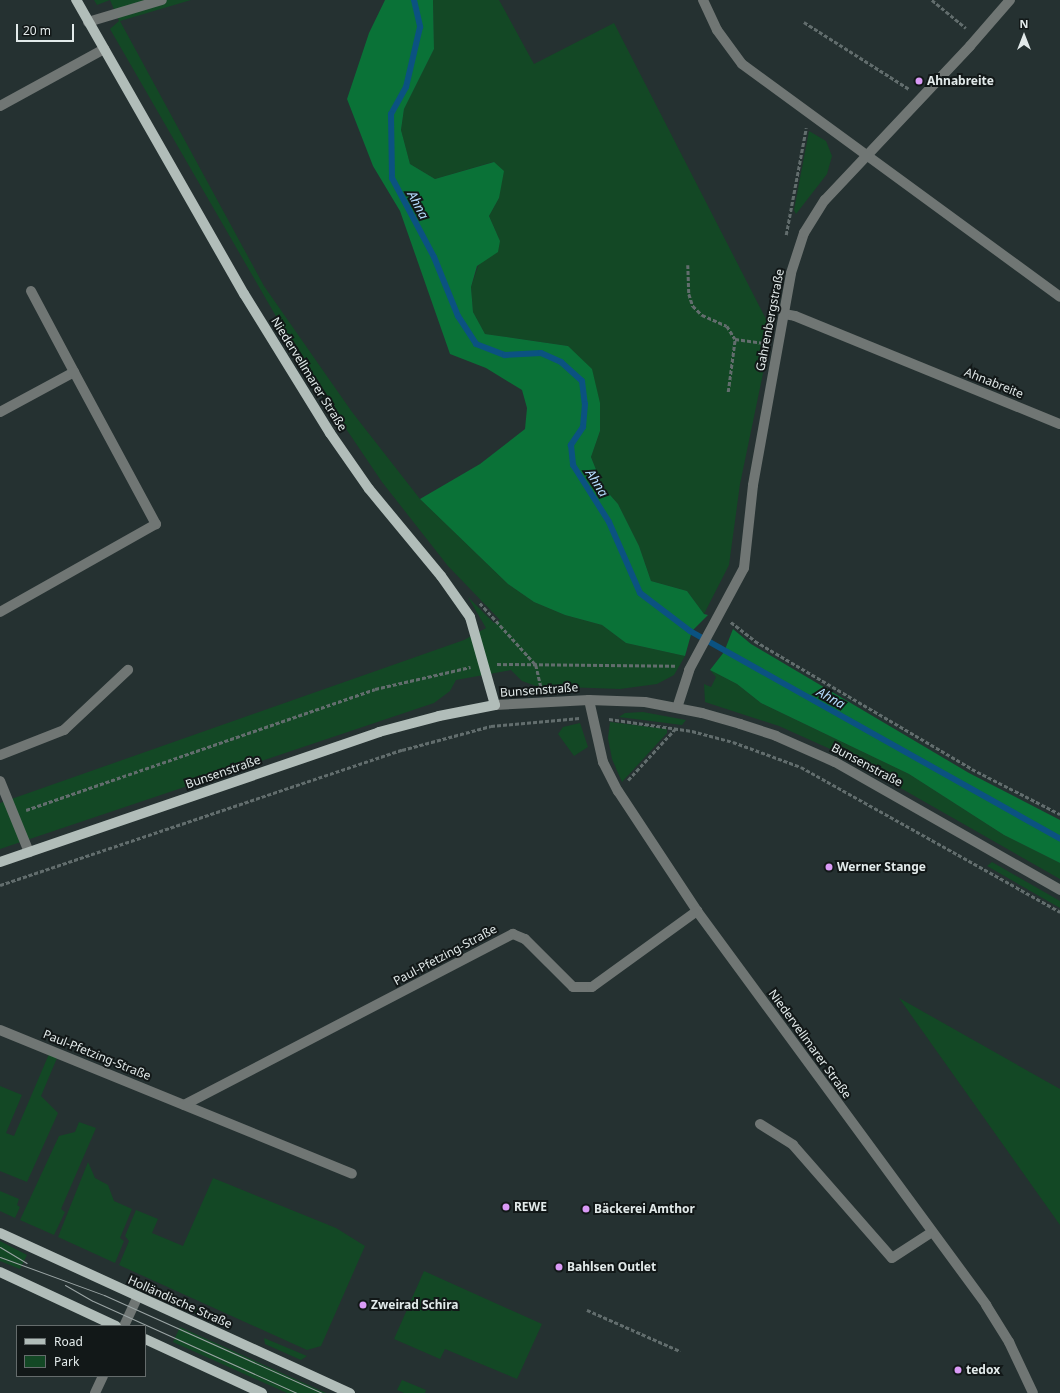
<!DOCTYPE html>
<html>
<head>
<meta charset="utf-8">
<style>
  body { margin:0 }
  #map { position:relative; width:1060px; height:1393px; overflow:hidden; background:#253131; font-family:"Noto Sans",sans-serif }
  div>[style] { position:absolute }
  .green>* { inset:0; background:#134825 }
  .forest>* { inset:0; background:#0a7237 }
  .stream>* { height:6px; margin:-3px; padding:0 3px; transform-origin:3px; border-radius:3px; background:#0b5281 }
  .path>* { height:2.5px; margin-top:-1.25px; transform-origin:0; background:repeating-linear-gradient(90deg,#626d6d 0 4px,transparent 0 6px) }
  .minor>* { height:10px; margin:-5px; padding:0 5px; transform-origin:5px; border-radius:5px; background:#707674 }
  .major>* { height:10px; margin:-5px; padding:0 5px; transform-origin:5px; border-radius:5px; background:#b1bdb9 }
  .tram>* { height:1px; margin:-0.5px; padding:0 0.5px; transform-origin:0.5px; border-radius:0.5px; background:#9ba5a5 }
  .dots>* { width:11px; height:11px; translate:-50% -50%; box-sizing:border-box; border:2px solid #121818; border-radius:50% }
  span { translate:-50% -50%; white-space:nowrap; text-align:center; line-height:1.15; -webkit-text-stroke:4px #121818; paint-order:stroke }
  .poi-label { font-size:12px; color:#e2eaea; font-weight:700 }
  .left { translate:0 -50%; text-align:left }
  .street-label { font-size:12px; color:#e2eaea }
  .water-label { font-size:13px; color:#b4dbfd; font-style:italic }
  .legend { position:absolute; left:16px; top:1325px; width:130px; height:52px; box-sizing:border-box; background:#121818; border:1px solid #656c6c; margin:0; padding:5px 7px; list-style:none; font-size:12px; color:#e2eaea }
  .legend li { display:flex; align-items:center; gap:8px; height:20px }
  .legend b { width:20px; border:1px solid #656c6c }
  .north { position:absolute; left:1004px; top:16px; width:40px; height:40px; -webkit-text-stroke:3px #121818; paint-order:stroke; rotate:0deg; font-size:11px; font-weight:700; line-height:16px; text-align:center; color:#e2eaea }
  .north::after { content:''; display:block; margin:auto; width:14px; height:18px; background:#e2eaea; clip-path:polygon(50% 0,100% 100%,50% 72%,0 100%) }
  .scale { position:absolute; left:16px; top:24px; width:58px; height:18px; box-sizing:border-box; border:2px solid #e2eaea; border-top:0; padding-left:5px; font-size:12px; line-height:14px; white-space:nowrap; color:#e2eaea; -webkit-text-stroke:3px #121818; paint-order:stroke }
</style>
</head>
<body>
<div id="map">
  <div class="green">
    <i style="clip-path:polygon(94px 0,191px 0,120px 21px,264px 286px,352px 412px,420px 499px,508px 584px,534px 602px,565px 615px,602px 625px,626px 643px,685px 656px,674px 675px,657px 684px,620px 689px,536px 686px,522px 681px,511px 670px,456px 680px,450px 691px,434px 703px,0 849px,0 803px,464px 640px,486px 628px,468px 597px,494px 623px,500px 620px,448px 566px,382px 482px,311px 377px,110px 29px,119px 21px,110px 0,97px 5px)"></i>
    <i style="clip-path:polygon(433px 0,499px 0,534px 64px,614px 23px,767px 321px,763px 344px,767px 354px,740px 484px,729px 565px,704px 614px,687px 591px,651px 581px,639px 546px,618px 504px,603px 487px,591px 457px,600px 431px,568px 346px,485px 334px,473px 312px,471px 287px,478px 266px,500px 241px,489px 216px,499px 198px,493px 162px,435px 179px,410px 164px,401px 130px,404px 109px,434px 49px)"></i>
    <i style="clip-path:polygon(809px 131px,826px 141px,832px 156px,827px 174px,796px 214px,794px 210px)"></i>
    <i style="clip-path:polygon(710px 670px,737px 684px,761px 703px,909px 774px,1004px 835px,1060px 863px,1060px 879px,839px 753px,779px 726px,705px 702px,704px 684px,711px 687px,716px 677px)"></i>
    <i style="clip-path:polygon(643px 712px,686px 720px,682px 725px,619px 717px,625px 713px)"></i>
    <i style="clip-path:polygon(610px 722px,667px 729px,667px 733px,622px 782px,612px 759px,608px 738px)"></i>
    <i style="clip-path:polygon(580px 723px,588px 747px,574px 756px,558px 734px,563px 727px)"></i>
    <i style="clip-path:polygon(992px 862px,1060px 901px,1060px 908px,987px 866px)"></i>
    <i style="clip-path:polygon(899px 998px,1060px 1089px,1060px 1225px)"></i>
    <i style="clip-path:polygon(49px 1054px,57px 1058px,41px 1096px,58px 1113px,27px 1182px,0 1171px,0 1086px,22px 1095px,6px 1133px,14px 1136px)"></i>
    <i style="clip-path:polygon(79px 1122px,96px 1128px,61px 1209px,65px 1212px,54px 1235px,20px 1220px,59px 1136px,75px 1132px)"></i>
    <i style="clip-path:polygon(88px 1162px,95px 1178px,108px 1185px,114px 1201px,132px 1209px,120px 1238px,124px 1241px,115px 1263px,58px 1237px)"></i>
    <i style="clip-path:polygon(213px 1178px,336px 1228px,365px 1246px,321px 1346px,307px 1350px,119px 1265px,129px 1241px,125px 1236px,136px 1210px,158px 1219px,152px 1233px,183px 1246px)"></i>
    <i style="clip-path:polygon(0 1191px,19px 1199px,17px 1205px,20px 1207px,15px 1218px,0 1211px)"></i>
    <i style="clip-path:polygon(0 1241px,27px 1255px,20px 1269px,0 1261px)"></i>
    <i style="clip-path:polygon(424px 1271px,542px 1324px,517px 1379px,445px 1349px,440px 1359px,394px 1339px)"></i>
    <i style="clip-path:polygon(192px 1306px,229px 1323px,225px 1326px,192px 1312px)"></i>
    <i style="clip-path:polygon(180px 1327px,326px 1393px,287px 1393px,173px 1342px)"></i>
    <i style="clip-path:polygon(264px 1338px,307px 1356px,301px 1360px,265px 1344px)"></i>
    <i style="clip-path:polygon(402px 1380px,426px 1390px,425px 1393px,404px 1393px,397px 1390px)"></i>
  </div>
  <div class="forest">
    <i style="clip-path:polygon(385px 0,433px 0,434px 49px,404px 109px,401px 130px,410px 164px,435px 179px,494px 162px,504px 171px,499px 198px,489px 216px,500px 241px,498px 252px,477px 266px,471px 287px,473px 312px,485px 334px,568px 346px,592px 369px,600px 403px,600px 431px,591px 457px,603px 487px,618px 504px,639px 546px,651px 581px,687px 591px,704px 614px,708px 615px,692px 631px,685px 656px,626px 643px,602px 625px,565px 615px,534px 602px,508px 584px,420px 499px,480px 464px,525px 429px,527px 408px,522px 390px,486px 368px,450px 354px,400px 211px,373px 166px,347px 99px,369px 33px)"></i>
    <i style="clip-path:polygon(733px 629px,751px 644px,969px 773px,1060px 820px,1060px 863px,1004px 835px,909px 774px,761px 703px,737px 684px,710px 670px,724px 652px)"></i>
  </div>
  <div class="stream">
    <i style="left:414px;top:0;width:28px;rotate:77deg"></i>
    <i style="left:420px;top:27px;width:62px;rotate:103.1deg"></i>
    <i style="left:406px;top:87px;width:31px;rotate:119deg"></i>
    <i style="left:391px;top:114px;width:64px;rotate:89.1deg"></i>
    <i style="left:392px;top:178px;width:89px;rotate:62deg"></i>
    <i style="left:434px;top:257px;width:64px;rotate:67.9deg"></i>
    <i style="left:458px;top:316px;width:33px;rotate:57deg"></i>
    <i style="left:476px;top:344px;width:31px;rotate:21deg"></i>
    <i style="left:505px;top:355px;width:36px;rotate:-3deg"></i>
    <i style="left:541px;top:353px;width:22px;rotate:24deg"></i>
    <i style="left:561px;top:362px;width:28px;rotate:42deg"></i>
    <i style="left:582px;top:381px;width:23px;rotate:83deg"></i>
    <i style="left:585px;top:404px;width:23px;rotate:95deg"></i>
    <i style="left:583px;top:427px;width:22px;rotate:124deg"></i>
    <i style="left:571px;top:445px;width:20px;rotate:84deg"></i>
    <i style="left:573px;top:465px;width:67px;rotate:57.7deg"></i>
    <i style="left:609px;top:522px;width:77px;rotate:66.4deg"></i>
    <i style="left:640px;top:593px;width:63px;rotate:37.2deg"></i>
    <i style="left:690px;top:631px;width:424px;rotate:29.3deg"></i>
  </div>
  <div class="path">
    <i style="left:932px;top:0;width:44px;rotate:39.5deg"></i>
    <i style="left:804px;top:22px;width:125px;rotate:32.5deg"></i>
    <i style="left:786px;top:235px;width:109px;rotate:-79.4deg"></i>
    <i style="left:688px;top:265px;width:29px;rotate:88deg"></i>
    <i style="left:689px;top:294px;width:13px;rotate:72deg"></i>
    <i style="left:693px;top:306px;width:13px;rotate:45deg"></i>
    <i style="left:702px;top:315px;width:27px;rotate:24deg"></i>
    <i style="left:727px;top:326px;width:15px;rotate:58deg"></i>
    <i style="left:735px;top:339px;width:30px;rotate:8deg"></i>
    <i style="left:728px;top:392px;width:53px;rotate:-82.5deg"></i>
    <i style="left:480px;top:603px;width:84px;rotate:47.9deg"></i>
    <i style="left:536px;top:665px;width:22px;rotate:77deg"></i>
    <i style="left:731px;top:622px;width:31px;rotate:38deg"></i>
    <i style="left:755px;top:641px;width:252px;rotate:30.5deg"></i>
    <i style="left:972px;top:769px;width:99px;rotate:27.1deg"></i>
    <i style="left:497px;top:664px;width:179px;rotate:0.6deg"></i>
    <i style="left:609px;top:719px;width:84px;rotate:8.2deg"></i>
    <i style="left:692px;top:731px;width:42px;rotate:15deg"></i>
    <i style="left:733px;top:742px;width:72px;rotate:20.2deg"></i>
    <i style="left:801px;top:767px;width:297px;rotate:29.2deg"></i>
    <i style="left:628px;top:780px;width:71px;rotate:-47.3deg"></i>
    <i style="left:26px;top:810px;width:369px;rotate:-19.1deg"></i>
    <i style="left:375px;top:689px;width:98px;rotate:-13deg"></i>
    <i style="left:0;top:885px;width:424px;rotate:-18.6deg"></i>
    <i style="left:402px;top:750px;width:92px;rotate:-15.1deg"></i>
    <i style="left:491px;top:726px;width:89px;rotate:-5.1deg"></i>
    <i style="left:587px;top:1310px;width:102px;rotate:23.8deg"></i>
  </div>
  <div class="minor">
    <i style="left:703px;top:0;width:33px;rotate:65deg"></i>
    <i style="left:717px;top:30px;width:42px;rotate:53.7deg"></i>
    <i style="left:742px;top:64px;width:394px;rotate:36.2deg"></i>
    <i style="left:88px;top:22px;width:77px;rotate:-16.6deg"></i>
    <i style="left:0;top:106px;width:119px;rotate:-28.7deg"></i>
    <i style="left:31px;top:291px;width:92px;rotate:62deg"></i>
    <i style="left:784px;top:314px;width:11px;rotate:10deg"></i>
    <i style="left:795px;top:316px;width:286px;rotate:22.2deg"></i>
    <i style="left:0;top:412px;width:84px;rotate:-28.4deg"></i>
    <i style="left:74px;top:372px;width:173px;rotate:61.7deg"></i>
    <i style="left:156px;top:524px;width:179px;rotate:150.6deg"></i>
    <i style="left:589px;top:700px;width:64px;rotate:77.3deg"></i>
    <i style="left:603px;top:762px;width:33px;rotate:63deg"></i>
    <i style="left:618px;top:791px;width:144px;rotate:56.6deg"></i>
    <i style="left:697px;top:911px;width:489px;rotate:53.7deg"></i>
    <i style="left:986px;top:1305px;width:44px;rotate:58.1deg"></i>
    <i style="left:1009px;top:1342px;width:56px;rotate:64.8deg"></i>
    <i style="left:495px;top:705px;width:94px;rotate:-3deg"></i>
    <i style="left:589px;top:700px;width:56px;rotate:2deg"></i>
    <i style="left:645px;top:702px;width:58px;rotate:10.9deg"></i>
    <i style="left:702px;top:713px;width:40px;rotate:16deg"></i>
    <i style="left:740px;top:724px;width:38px;rotate:18deg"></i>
    <i style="left:776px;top:736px;width:64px;rotate:23.8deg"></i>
    <i style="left:835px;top:762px;width:259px;rotate:29.6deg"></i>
    <i style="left:677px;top:708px;width:40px;rotate:-72deg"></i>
    <i style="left:689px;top:670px;width:116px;rotate:-61.7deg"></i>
    <i style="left:744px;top:568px;width:83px;rotate:-83.8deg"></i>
    <i style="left:753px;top:485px;width:215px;rotate:-79.8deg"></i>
    <i style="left:791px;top:273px;width:42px;rotate:-72deg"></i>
    <i style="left:804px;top:233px;width:39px;rotate:-58deg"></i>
    <i style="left:825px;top:200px;width:212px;rotate:-46.7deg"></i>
    <i style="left:970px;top:46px;width:61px;rotate:-49deg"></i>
    <i style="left:0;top:755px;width:69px;rotate:-21.3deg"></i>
    <i style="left:64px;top:730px;width:88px;rotate:-43.2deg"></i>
    <i style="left:0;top:781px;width:77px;rotate:67.8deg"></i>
    <i style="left:0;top:1030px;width:380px;rotate:22.2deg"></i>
    <i style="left:184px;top:1105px;width:371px;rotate:-27.5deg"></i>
    <i style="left:513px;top:934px;width:13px;rotate:23deg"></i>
    <i style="left:525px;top:939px;width:68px;rotate:45deg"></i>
    <i style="left:573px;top:987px;width:19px"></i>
    <i style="left:592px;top:987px;width:130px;rotate:-35.9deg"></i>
    <i style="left:760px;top:1124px;width:39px;rotate:32deg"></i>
    <i style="left:793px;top:1145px;width:150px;rotate:48.8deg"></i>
    <i style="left:892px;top:1258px;width:48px;rotate:-33deg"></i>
    <i style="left:124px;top:1326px;width:31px;rotate:-65deg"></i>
    <i style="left:95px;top:1393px;width:19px;rotate:-65deg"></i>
  </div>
  <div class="major">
    <i style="left:0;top:862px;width:401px;rotate:-18.9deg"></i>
    <i style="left:379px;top:732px;width:62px;rotate:-14.9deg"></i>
    <i style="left:439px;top:716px;width:57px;rotate:-11.1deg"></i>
    <i style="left:495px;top:705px;width:91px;rotate:-105.9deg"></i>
    <i style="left:470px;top:617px;width:50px;rotate:-125.3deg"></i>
    <i style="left:441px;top:576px;width:113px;rotate:-129.6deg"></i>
    <i style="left:369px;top:489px;width:68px;rotate:-124.9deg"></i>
    <i style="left:330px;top:433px;width:163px;rotate:-121.7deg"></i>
    <i style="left:244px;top:294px;width:339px;rotate:-119.7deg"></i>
    <i style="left:0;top:1233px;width:385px;rotate:24.6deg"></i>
    <i style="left:0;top:1272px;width:128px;rotate:25deg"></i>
    <i style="left:145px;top:1339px;width:129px;rotate:24.8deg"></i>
  </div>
  <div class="tram">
    <i style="left:0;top:1247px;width:31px;rotate:31deg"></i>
    <i style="left:0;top:1257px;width:111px;rotate:20.1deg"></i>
    <i style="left:104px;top:1295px;width:239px;rotate:24.2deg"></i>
    <i style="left:65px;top:1285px;width:32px;rotate:30deg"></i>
    <i style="left:93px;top:1301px;width:224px;rotate:24.3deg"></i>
  </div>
  <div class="dots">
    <i style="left:919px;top:81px;background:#da9af6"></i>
    <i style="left:829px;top:867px;background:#da9af6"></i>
    <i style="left:506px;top:1207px;background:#da9af6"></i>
    <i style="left:586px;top:1209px;background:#da9af6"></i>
    <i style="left:559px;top:1267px;background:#da9af6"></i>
    <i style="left:363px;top:1305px;background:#da9af6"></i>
    <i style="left:958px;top:1370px;background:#da9af6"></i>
  </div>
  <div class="poi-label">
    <span class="left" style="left:927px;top:81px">Ahnabreite</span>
    <span class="left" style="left:837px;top:867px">Werner Stange</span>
    <span class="left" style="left:514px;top:1207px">REWE</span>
    <span class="left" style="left:594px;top:1209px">Bäckerei Amthor</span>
    <span class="left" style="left:567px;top:1267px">Bahlsen Outlet</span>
    <span class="left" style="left:371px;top:1305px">Zweirad Schira</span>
    <span class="left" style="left:966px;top:1370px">tedox</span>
  </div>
  <div class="street-label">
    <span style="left:770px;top:320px;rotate:-79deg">Gahrenbergstraße</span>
    <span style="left:309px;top:374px;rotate:58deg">Niedervellmarer Straße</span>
    <span style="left:994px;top:383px;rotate:22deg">Ahnabreite</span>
    <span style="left:539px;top:690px;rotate:-4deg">Bunsenstraße</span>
    <span style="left:867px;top:765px;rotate:28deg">Bunsenstraße</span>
    <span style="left:223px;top:772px;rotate:-19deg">Bunsenstraße</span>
    <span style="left:445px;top:955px;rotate:-28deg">Paul-Pfetzing-Straße</span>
    <span style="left:810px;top:1044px;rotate:54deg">Niedervellmarer Straße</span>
    <span style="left:97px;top:1055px;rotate:22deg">Paul-Pfetzing-Straße</span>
    <span style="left:180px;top:1302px;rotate:24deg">Holländische Straße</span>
  </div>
  <div class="water-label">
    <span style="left:418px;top:205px;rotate:62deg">Ahna</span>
    <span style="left:597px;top:483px;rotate:58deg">Ahna</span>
    <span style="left:831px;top:698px;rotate:29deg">Ahna</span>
  </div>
  <ul class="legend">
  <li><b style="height:5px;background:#b1bdb9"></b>Road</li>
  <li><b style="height:11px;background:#134825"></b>Park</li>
  </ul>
  <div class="north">N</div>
  <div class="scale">20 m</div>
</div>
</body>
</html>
